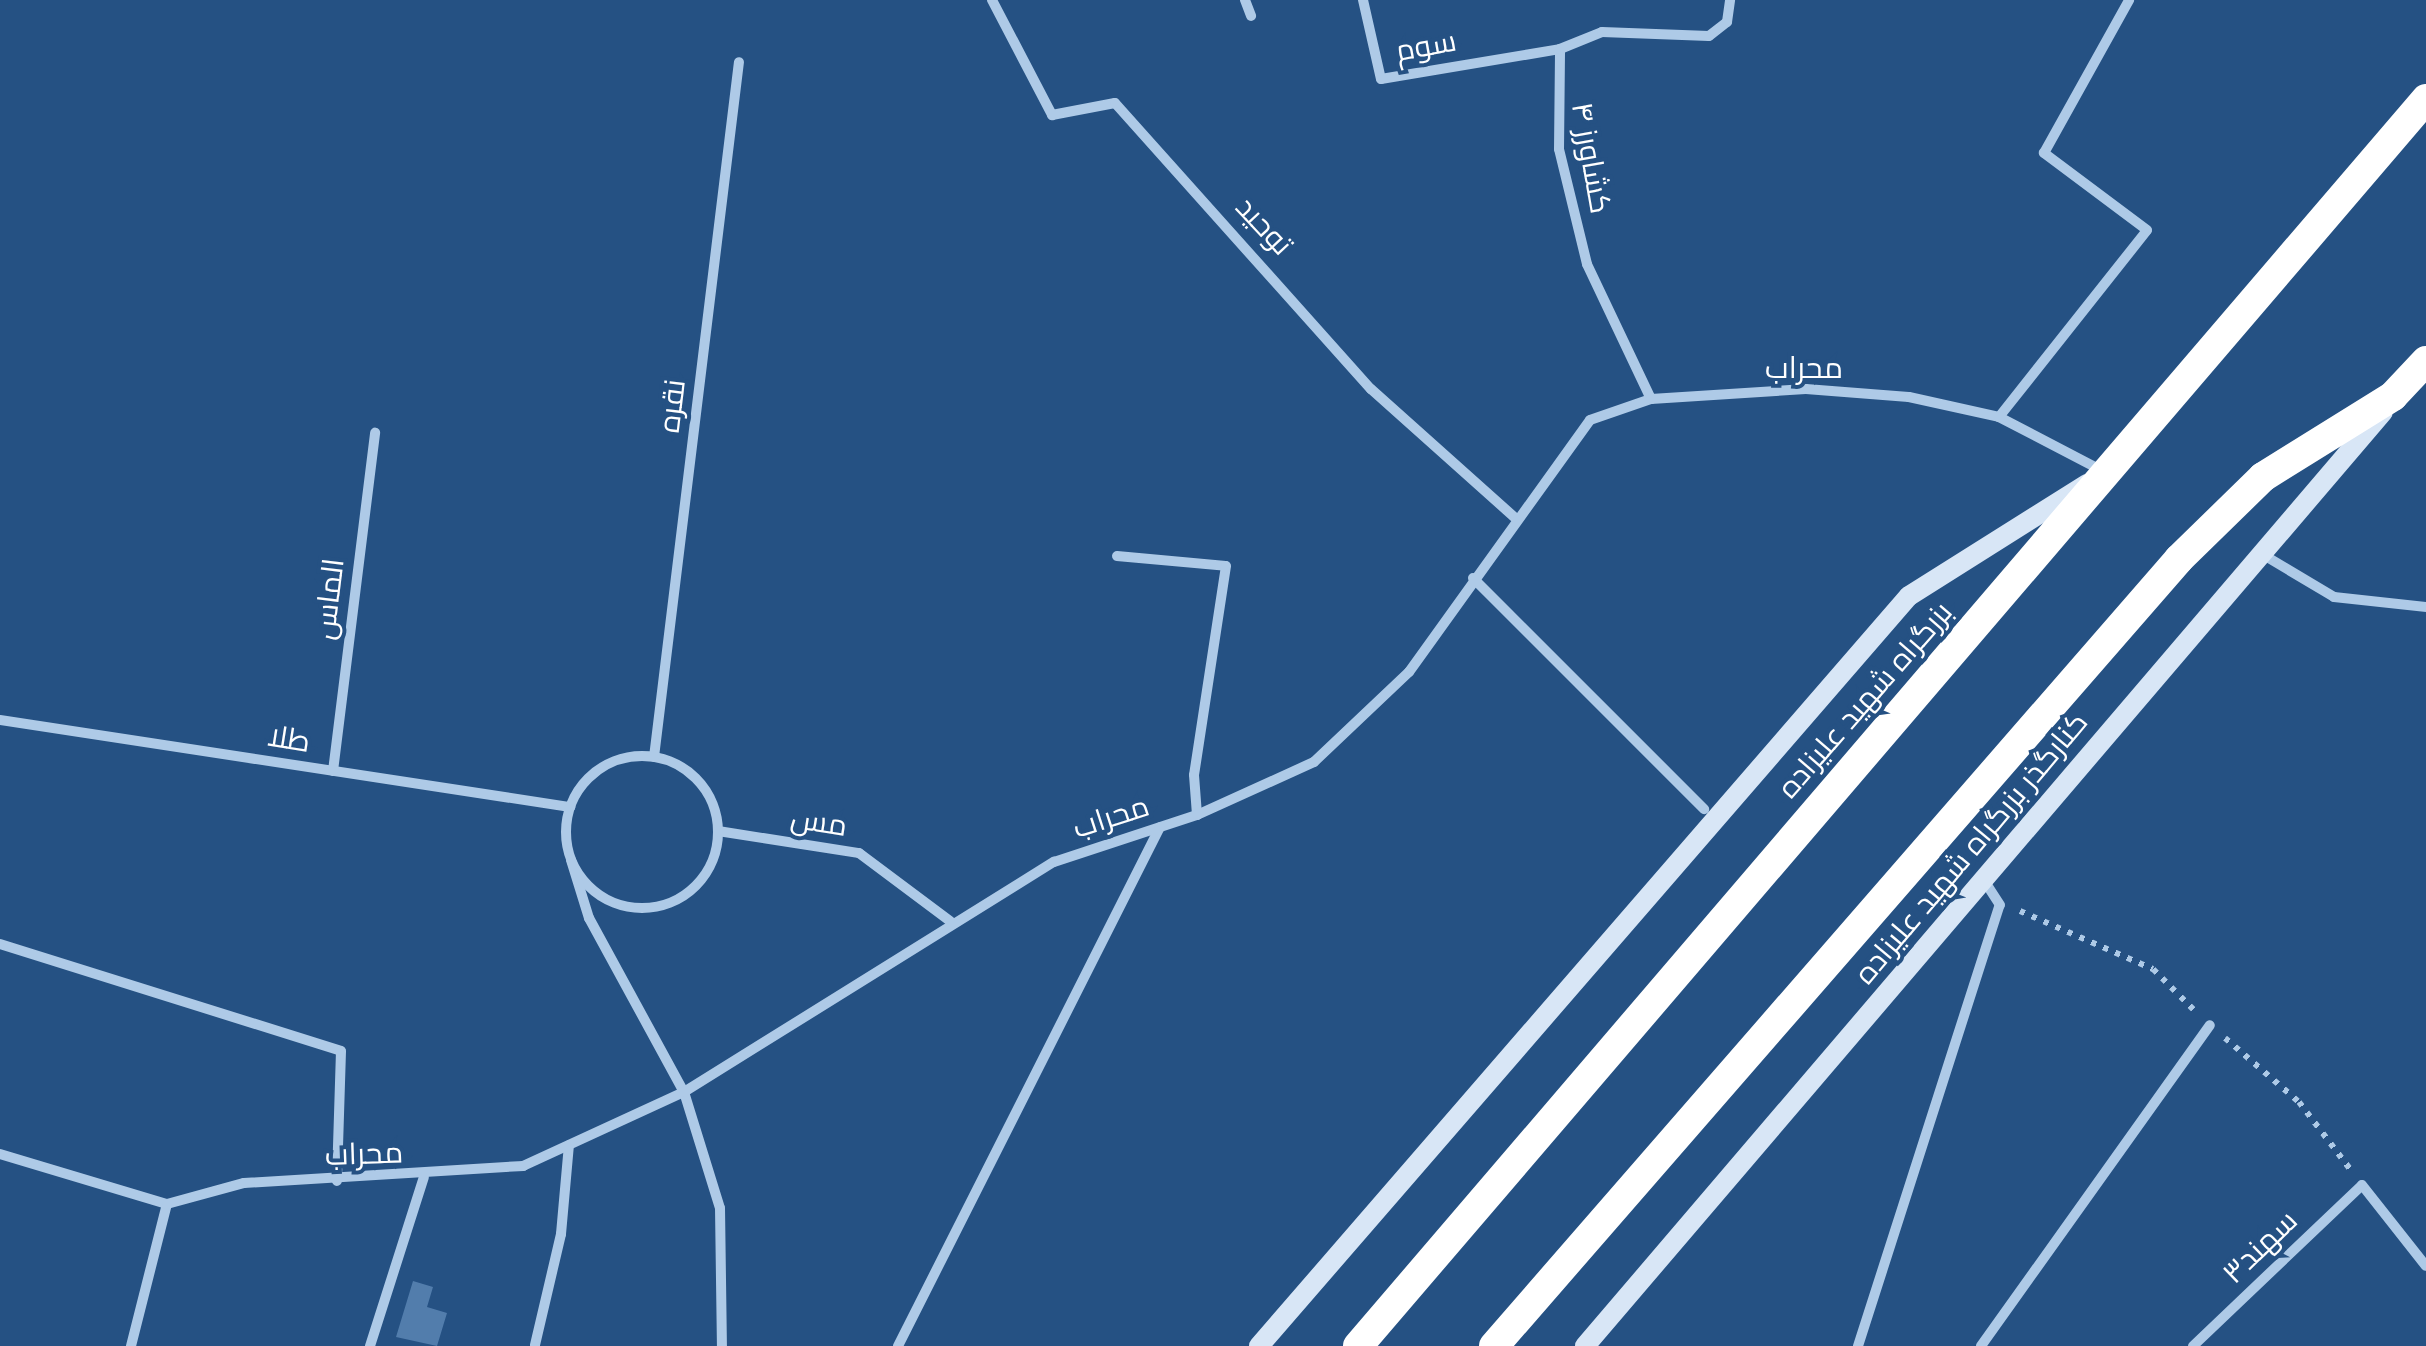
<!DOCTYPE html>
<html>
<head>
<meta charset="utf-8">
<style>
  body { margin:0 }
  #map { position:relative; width:2426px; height:1346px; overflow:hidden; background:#255183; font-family:"Fira Sans Condensed",Cairo,sans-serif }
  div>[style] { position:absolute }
  .building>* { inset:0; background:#527dac }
  .path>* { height:6px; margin-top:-3px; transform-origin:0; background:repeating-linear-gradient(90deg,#aecae7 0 5px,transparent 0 13px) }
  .street>* { height:10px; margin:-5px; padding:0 5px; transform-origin:5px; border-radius:5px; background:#aecae7 }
  .street>.ring { margin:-5px; padding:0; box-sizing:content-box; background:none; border:10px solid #aecae7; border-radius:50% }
  .secondary>* { height:20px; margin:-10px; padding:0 10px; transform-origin:10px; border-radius:10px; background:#d8e6f6 }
  .highway>* { height:30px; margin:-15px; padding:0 15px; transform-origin:15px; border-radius:15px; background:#fff }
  span { translate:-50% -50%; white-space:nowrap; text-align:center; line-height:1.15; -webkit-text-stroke:8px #255183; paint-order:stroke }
  .street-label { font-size:30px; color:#fff }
</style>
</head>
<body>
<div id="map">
  <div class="building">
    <i style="clip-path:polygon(413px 1281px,433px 1287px,427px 1307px,447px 1313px,437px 1346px,396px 1337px)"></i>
  </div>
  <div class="path">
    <i style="left:2020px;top:911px;width:145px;rotate:23.6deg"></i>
    <i style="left:2153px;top:969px;width:57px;rotate:45deg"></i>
    <i style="left:2225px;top:1038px;width:98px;rotate:40.9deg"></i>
    <i style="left:2299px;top:1102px;width:84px;rotate:52.7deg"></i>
  </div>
  <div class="street">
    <i style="left:992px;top:0;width:130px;rotate:62.4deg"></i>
    <i style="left:1052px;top:115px;width:64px;rotate:-10.8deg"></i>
    <i style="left:1115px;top:103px;width:384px;rotate:48.2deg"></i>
    <i style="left:1371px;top:389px;width:192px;rotate:41.8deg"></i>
    <i style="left:1245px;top:0;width:17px;rotate:69deg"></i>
    <i style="left:1363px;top:0;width:81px;rotate:77.2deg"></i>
    <i style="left:1381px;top:79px;width:181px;rotate:-9.5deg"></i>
    <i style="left:1651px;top:399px;width:149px;rotate:-115.4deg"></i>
    <i style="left:1587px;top:264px;width:118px;rotate:-103.7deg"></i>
    <i style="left:1559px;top:149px;width:100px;rotate:-89.4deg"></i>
    <i style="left:1560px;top:49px;width:45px;rotate:-22deg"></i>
    <i style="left:1602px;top:32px;width:107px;rotate:2.1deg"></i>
    <i style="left:1709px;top:36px;width:23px;rotate:-38deg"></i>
    <i style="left:1727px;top:22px;width:22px;rotate:-82deg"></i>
    <i style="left:1999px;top:417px;width:238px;rotate:-51.6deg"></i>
    <i style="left:2147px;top:230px;width:129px;rotate:-143.2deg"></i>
    <i style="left:2044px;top:153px;width:175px;rotate:-60.9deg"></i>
    <i style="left:2262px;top:554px;width:84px;rotate:30.8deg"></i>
    <i style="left:2334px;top:597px;width:93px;rotate:6.2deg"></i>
    <i style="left:1117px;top:556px;width:109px;rotate:5.2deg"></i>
    <i style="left:1226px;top:566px;width:211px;rotate:98.7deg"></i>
    <i style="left:1194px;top:775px;width:40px;rotate:85.7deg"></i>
    <i style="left:1473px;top:578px;width:327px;rotate:45deg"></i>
    <i style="left:0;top:720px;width:577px;rotate:8.68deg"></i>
    <i class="ring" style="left:566px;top:756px;width:142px;height:142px"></i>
    <i style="left:654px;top:757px;width:700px;rotate:-83.03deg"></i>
    <i style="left:333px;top:771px;width:341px;rotate:-82.9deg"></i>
    <i style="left:718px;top:831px;width:143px;rotate:8.9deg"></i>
    <i style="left:859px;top:853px;width:114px;rotate:36.8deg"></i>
    <i style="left:571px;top:860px;width:61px;rotate:72.8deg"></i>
    <i style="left:589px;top:918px;width:198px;rotate:61.4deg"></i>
    <i style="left:684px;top:1092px;width:121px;rotate:72.8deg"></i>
    <i style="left:720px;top:1208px;width:138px;rotate:89.2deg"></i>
    <i style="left:0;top:944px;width:357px;rotate:17.4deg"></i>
    <i style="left:341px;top:1051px;width:130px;rotate:91.8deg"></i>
    <i style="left:0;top:1154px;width:174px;rotate:16.7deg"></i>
    <i style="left:535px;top:1345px;width:114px;rotate:-76.8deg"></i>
    <i style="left:561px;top:1234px;width:89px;rotate:-84.9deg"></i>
    <i style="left:131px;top:1346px;width:146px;rotate:-75.8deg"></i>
    <i style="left:167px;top:1204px;width:80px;rotate:-15.3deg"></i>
    <i style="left:244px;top:1183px;width:280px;rotate:-3.5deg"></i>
    <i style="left:523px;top:1166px;width:177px;rotate:-24.7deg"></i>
    <i style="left:684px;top:1092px;width:436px;rotate:-31.9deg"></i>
    <i style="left:1054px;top:862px;width:151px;rotate:-18.2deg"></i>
    <i style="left:1197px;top:815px;width:128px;rotate:-24.4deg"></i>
    <i style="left:1314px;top:762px;width:131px;rotate:-43.5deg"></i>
    <i style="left:1409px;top:672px;width:310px;rotate:-54.3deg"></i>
    <i style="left:1590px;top:420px;width:65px;rotate:-19deg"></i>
    <i style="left:1651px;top:399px;width:155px;rotate:-3.7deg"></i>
    <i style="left:1806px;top:389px;width:103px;rotate:4.4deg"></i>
    <i style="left:1909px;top:397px;width:92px;rotate:12.5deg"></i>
    <i style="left:1999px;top:417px;width:115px;rotate:27.5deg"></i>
    <i style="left:370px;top:1346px;width:177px;rotate:-72.3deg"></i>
    <i style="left:898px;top:1346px;width:581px;rotate:-63.21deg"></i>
    <i style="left:1858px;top:1346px;width:463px;rotate:-72.2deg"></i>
    <i style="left:2000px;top:905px;width:30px;rotate:-123deg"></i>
    <i style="left:1981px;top:1346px;width:394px;rotate:-54.5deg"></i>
    <i style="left:2193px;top:1346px;width:233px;rotate:-43.6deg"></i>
    <i style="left:2362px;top:1185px;width:103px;rotate:51.7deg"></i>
  </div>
  <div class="secondary">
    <i style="left:1259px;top:1346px;width:992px;rotate:-49.09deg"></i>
    <i style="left:1909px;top:596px;width:210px;rotate:-32.2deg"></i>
    <i style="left:1585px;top:1346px;width:1228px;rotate:-49.49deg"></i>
  </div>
  <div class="highway">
    <i style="left:1358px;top:1346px;width:1642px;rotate:-49.42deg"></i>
    <i style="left:1494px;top:1346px;width:1043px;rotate:-48.96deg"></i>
    <i style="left:2179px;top:559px;width:117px;rotate:-44.3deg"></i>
    <i style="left:2263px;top:477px;width:153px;rotate:-31.9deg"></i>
    <i style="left:2393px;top:396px;width:48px;rotate:-46.7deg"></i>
  </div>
  <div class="street-label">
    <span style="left:1426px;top:46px;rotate:-10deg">سوم</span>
    <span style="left:1591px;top:158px;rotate:80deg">کشاورز ۴</span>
    <span style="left:1264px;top:226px;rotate:47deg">توحید</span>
    <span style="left:1804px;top:368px">محراب</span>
    <span style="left:672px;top:406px;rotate:-83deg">نقره</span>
    <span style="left:329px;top:599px;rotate:-83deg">الماس</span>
    <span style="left:1865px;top:700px;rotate:-49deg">بزرگراه شهید علیزاده</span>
    <span style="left:289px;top:739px;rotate:9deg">طلا</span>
    <span style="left:1111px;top:817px;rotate:-18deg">محراب</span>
    <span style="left:819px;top:822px;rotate:9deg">مس</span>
    <span style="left:1971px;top:848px;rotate:-50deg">کنارگذر بزرگراه شهید علیزاده</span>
    <span style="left:364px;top:1154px;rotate:-2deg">محراب</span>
    <span style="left:2260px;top:1247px;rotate:-44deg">سهند۳</span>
  </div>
</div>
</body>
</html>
